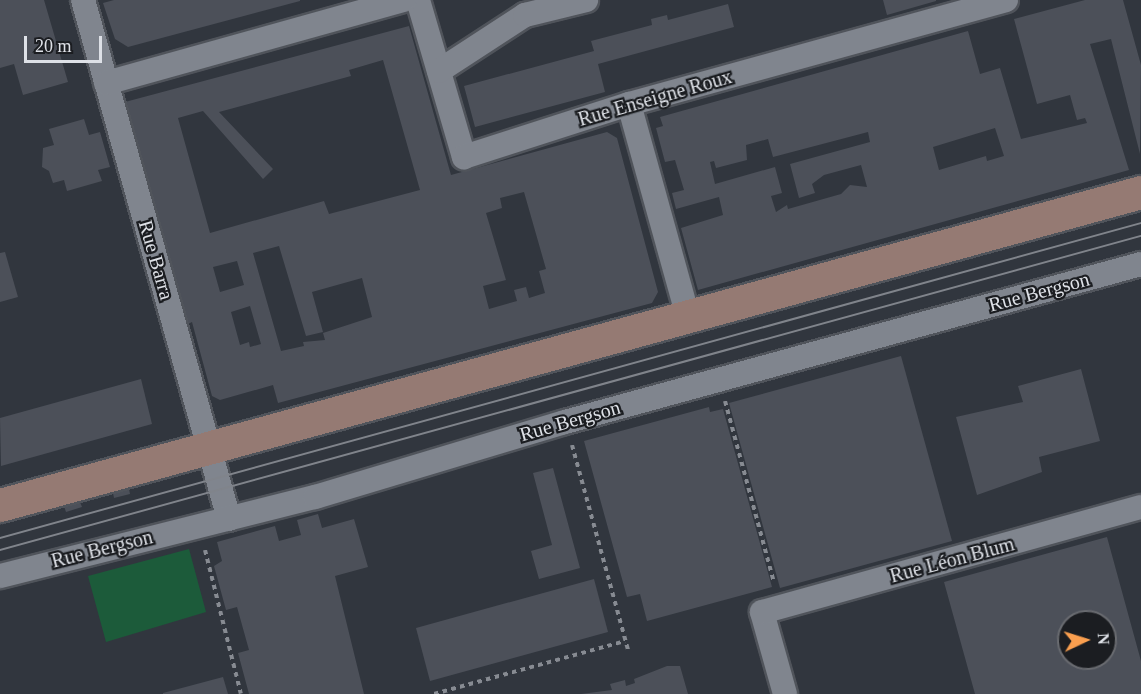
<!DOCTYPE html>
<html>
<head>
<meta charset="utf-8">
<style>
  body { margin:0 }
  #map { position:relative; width:1141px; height:694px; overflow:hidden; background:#31363e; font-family:"Times New Roman",serif }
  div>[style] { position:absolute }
  .green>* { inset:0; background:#1c5b3a }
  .building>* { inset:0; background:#4c5059 }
  .path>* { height:4px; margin-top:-2px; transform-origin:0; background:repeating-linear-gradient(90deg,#878b92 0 4.5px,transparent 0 9px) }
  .roads { filter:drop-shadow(2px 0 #50545b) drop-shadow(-2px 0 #50545b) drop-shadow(0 2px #50545b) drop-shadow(0 -2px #50545b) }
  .street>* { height:24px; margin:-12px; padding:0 12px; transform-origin:12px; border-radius:12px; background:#80858e }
  .secondary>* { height:33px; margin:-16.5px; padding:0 16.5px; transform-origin:16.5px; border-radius:16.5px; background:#957a73 }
  .tram>* { height:1.5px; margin:-0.75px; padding:0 0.75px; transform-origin:0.75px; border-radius:0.75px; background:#80848b }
  span { translate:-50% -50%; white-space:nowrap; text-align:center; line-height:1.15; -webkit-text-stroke:4.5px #1b1d21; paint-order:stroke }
  .street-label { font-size:20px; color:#dee1e7 }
  .north { position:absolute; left:1057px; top:610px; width:60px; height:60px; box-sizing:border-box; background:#1b1d21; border:2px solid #696b70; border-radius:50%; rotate:86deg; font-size:16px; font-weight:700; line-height:24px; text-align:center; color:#dee1e7 }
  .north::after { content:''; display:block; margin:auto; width:21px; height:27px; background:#fa9f4f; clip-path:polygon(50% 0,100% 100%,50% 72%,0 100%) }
  .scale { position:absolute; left:24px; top:36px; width:78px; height:27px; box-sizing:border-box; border:3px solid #dee1e7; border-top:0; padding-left:8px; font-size:18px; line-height:21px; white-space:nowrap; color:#dee1e7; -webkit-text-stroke:4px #1b1d21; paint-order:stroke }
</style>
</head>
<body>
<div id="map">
  <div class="green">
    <i style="clip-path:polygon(189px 549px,206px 612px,106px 642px,88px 576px)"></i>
  </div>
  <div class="building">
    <i style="clip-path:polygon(0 0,44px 0,68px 82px,23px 95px,14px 64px,0 68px)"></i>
    <i style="clip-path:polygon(114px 0,300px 0,300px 1px,128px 47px,115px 39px,103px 3px)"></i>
    <i style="clip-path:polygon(883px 0,936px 0,936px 1px,887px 15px)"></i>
    <i style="clip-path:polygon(evenodd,1085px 0,1123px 0,1141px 65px,1140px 154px,1111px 39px,1090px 44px,1129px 170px,698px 290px,681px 228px,723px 215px,719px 197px,676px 209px,672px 193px,684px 190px,675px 160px,665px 162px,656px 128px,663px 126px,660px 117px,968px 31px,980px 74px,1000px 68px,1021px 139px,1087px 123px,1085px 118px,1077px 120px,1070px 95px,1037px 104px,1014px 19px,1085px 0,995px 128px,1004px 156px,987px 161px,986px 156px,939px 170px,933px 147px,995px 128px,1085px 0,868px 132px,870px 142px,790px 164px,799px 198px,815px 193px,812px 184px,824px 175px,861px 165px,867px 187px,850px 185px,841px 194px,788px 209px,787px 205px,776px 212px,771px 196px,782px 193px,775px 167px,715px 184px,710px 162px,714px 161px,716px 168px,747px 160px,746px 145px,768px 139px,773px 157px,868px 132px)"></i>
    <i style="clip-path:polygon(728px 4px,734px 27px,598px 64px,605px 92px,475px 127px,464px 86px,594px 51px,591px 41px,652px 25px,651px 19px,667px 15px,668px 20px)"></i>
    <i style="clip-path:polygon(evenodd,409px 26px,451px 175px,607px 132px,617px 138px,658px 292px,652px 303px,278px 403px,273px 385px,220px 400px,212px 396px,192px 322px,188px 324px,125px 102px,409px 26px,383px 60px,420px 190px,329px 214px,324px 201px,210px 233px,178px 118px,203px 111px,263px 179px,273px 169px,219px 112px,351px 76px,349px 70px,383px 60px,409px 26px,524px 192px,546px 269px,539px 271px,545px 293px,529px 298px,526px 287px,514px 290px,517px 301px,489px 309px,483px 286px,506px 280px,486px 213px,502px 208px,500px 198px,524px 192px,409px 26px,279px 246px,306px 336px,323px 332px,312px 292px,362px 278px,372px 317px,323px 333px,325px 340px,303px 342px,304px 346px,281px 351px,253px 253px,279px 246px,409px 26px,237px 261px,244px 285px,220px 292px,213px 267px,237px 261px,409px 26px,250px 306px,261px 344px,250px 347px,249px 342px,240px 345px,231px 312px,250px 306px)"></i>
    <i style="clip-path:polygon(84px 119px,89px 135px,100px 132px,110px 167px,98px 170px,102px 181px,67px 191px,64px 180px,53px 183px,49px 171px,42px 167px,43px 148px,54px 145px,49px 129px)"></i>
    <i style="clip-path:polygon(5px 252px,18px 297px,0 302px,0 253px)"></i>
    <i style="clip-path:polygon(901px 356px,952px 541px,780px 588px,729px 403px)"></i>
    <i style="clip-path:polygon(1081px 369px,1100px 441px,1039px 457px,1042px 472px,977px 495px,956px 417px,1023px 402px,1018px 386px)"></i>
    <i style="clip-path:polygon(141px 379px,152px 424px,1px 466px,0 418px)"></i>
    <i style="clip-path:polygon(709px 407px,710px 412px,723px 409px,772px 587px,647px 621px,640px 594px,627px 597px,584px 441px)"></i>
    <i style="clip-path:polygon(553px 468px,580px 568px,539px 579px,531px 551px,552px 545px,533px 473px)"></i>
    <i style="clip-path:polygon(129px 489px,130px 494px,114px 498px,113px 493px)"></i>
    <i style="clip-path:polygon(80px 502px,82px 507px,66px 512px,64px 506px)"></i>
    <i style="clip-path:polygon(318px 514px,322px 528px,354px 519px,368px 567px,335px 576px,364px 694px,249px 694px,238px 653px,249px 650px,237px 607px,226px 610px,214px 566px,222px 561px,217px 542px,275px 526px,279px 541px,301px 535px,297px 520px)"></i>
    <i style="clip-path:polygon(evenodd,1107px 537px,1141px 661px,1141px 694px,975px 694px,944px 582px,1107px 537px,1069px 622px,1105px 622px,1105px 658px,1069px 658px,1069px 622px)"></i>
    <i style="clip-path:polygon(594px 579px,608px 632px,430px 681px,416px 628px)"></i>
    <i style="clip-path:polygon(667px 666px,680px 666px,688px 694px,581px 694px,612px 690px,610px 684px,625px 680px,626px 686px,635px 683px,634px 679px)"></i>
    <i style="clip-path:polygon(223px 677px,228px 694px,163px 694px,163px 693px)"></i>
  </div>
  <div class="path">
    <i style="left:725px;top:401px;width:188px;rotate:74.9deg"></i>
    <i style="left:572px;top:445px;width:213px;rotate:74.7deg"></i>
    <i style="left:205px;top:550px;width:148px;rotate:76deg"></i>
    <i style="left:434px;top:694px;width:198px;rotate:-15.5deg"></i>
  </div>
  <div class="roads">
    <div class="street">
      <i style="left:83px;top:0;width:539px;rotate:74.29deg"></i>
      <i style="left:418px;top:0;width:164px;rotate:73.7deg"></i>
      <i style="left:464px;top:157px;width:173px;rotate:-17.8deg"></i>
      <i style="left:629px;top:104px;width:391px;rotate:-15.4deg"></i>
      <i style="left:439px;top:71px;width:103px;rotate:-33.1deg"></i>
      <i style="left:525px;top:15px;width:63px;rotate:-13.8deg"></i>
      <i style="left:106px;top:83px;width:309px;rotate:-15.6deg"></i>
      <i style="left:629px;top:104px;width:221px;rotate:74.5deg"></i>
      <i style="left:0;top:576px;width:325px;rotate:-14.1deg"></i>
      <i style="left:315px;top:497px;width:261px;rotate:-16.7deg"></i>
      <i style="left:565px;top:422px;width:597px;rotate:-15.34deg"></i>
      <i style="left:785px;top:694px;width:85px;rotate:-105.7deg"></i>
      <i style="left:762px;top:612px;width:393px;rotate:-15.5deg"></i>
    </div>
    <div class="secondary">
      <i style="left:0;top:505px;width:1183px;rotate:-15.34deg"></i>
    </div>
  </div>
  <div class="tram">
    <i style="left:0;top:538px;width:1184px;rotate:-15.43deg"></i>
    <i style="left:0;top:550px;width:1183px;rotate:-15.39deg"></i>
  </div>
  <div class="street-label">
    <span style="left:655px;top:98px;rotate:-16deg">Rue Enseigne Roux</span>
    <span style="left:156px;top:260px;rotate:74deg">Rue Barra</span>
    <span style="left:1039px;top:292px;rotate:-15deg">Rue Bergson</span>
    <span style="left:570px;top:421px;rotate:-16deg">Rue Bergson</span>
    <span style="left:102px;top:549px;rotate:-14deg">Rue Bergson</span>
    <span style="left:952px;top:560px;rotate:-15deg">Rue Léon Blum</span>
  </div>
  <div class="north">N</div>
  <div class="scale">20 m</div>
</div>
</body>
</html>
